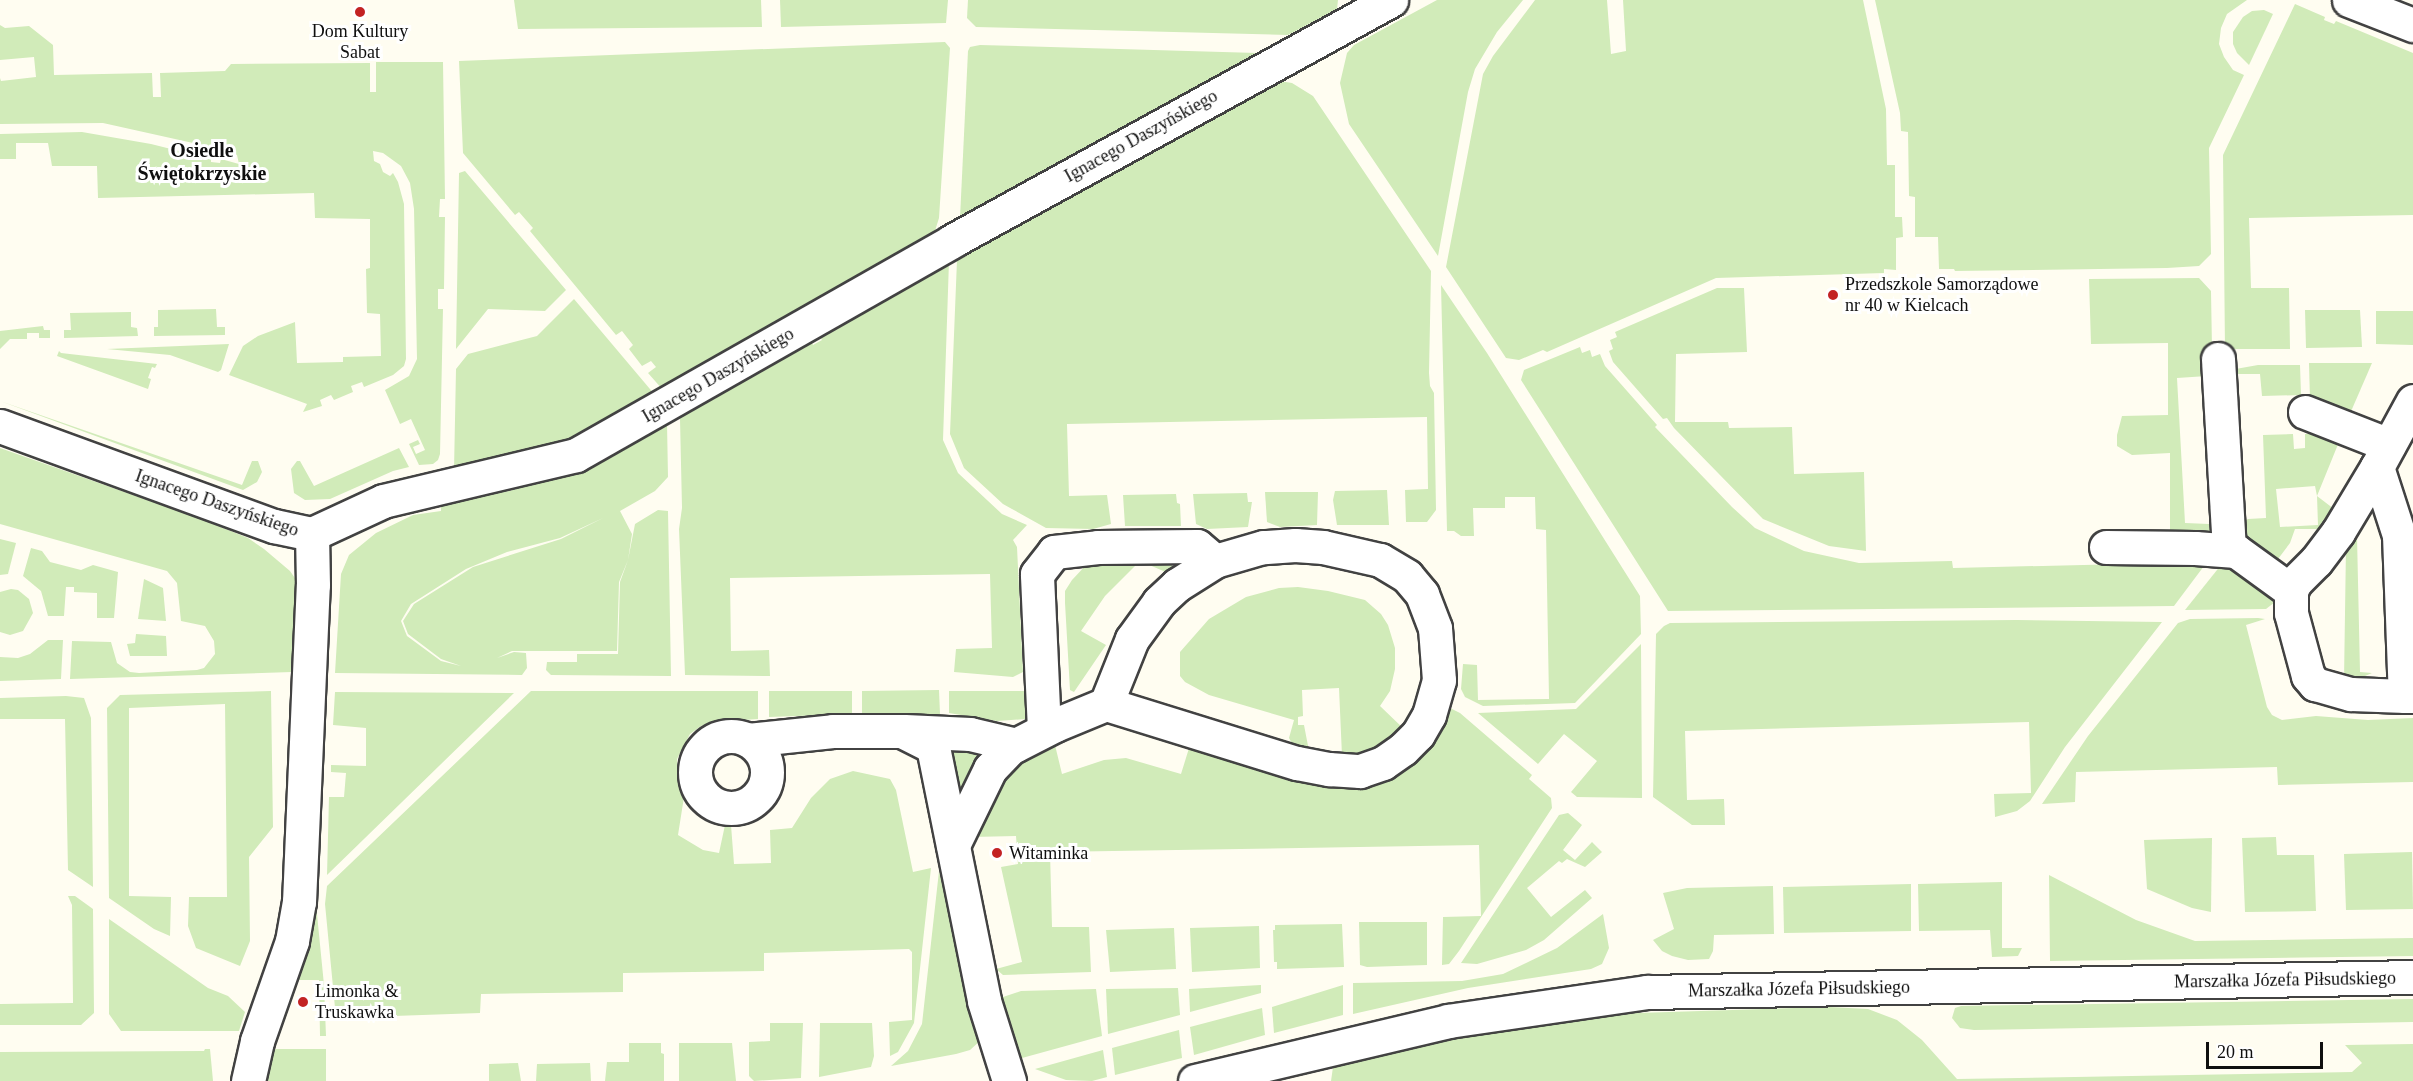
<!DOCTYPE html>
<html>
<head>
<meta charset="utf-8">
<style>
  body { margin:0 }
  #map { position:relative; width:2413px; height:1081px; overflow:hidden; background:#fffdf1; font-family:Georgia,serif }
  div>[style] { position:absolute }
  .green>* { inset:0; background:#d1ebb9 }
  .roads { filter:drop-shadow(2px 0 #424242) drop-shadow(-2px 0 #424242) drop-shadow(0 2px #424242) drop-shadow(0 -2px #424242) }
  .minor>* { height:33px; margin:-16.5px; padding:0 16.5px; transform-origin:16.5px; border-radius:16.5px; background:#fff }
  .minor>.ring { margin:-16.5px; padding:0; box-sizing:content-box; background:none; border:33px solid #fff; border-radius:50% }
  .dots>* { width:16px; height:16px; translate:-50% -50%; box-sizing:border-box; border:3px solid #fff; border-radius:50% }
  span { translate:-50% -50%; white-space:nowrap; text-align:center; line-height:1.15; -webkit-text-stroke:6px #fff; paint-order:stroke }
  .poi-label { font-size:18px; color:#0f0f0f }
  .left { translate:0 -50%; text-align:left }
  .street-label { font-size:18px; color:#0f0f0f }
  .neighbourhood-label { font-size:20px; color:#0f0f0f; font-weight:700 }
  .scale { position:absolute; left:2206px; top:1042px; width:117px; height:27px; box-sizing:border-box; border:3px solid #0f0f0f; border-top:0; padding-left:8px; font-size:18px; line-height:21px; white-space:nowrap; color:#0f0f0f; -webkit-text-stroke:4px #fff; paint-order:stroke }
</style>
</head>
<body>
<div id="map">
  <div class="green">
    <i style="clip-path:polygon(514px 0,761px 0,762px 27px,518px 29px)"></i>
    <i style="clip-path:polygon(780px 0,948px 0,946px 23px,781px 27px)"></i>
    <i style="clip-path:polygon(968px 0,1338px 0,1337px 9px,1288px 35px,976px 27px,967px 18px)"></i>
    <i style="clip-path:polygon(1437px 0,1523px 0,1497px 32px,1475px 69px,1468px 92px,1438px 256px,1349px 124px,1340px 83px,1347px 53px,1354px 45px)"></i>
    <i style="clip-path:polygon(1535px 0,1607px 0,1611px 54px,1626px 51px,1623px 0,1863px 0,1886px 109px,1887px 165px,1895px 165px,1895px 217px,1902px 217px,1903px 237px,1896px 238px,1896px 270px,1884px 269px,1884px 273px,1716px 278px,1547px 352px,1543px 350px,1519px 360px,1506px 358px,1446px 267px,1483px 74px,1493px 56px)"></i>
    <i style="clip-path:polygon(1875px 0,2247px 0,2227px 14px,2221px 28px,2219px 44px,2224px 57px,2233px 70px,2244px 75px,2209px 148px,2211px 254px,2199px 266px,2167px 268px,1955px 271px,1954px 269px,1939px 269px,1938px 237px,1915px 237px,1915px 197px,1909px 196px,1908px 132px,1901px 131px,1900px 113px)"></i>
    <i style="clip-path:polygon(2295px 4px,2325px 17px,2324px 20px,2334px 24px,2336px 21px,2413px 53px,2413px 215px,2249px 218px,2251px 288px,2289px 288px,2290px 349px,2225px 349px,2223px 155px)"></i>
    <i style="clip-path:polygon(2264px 10px,2273px 14px,2249px 65px,2237px 53px,2233px 44px,2233px 32px,2243px 17px,2252px 11px)"></i>
    <i style="clip-path:polygon(0 25px,5px 28px,29px 26px,53px 45px,54px 75px,152px 73px,153px 97px,161px 97px,160px 73px,225px 71px,231px 64px,370px 63px,370px 92px,376px 92px,376px 62px,443px 62px,445px 199px,440px 199px,439px 217px,445px 217px,444px 289px,438px 289px,438px 309px,443px 309px,440px 454px,438px 460px,433px 464px,419px 465px,409px 444px,418px 440px,420px 444px,413px 447px,416px 454px,425px 450px,411px 419px,400px 424px,385px 390px,409px 376px,417px 359px,414px 209px,410px 183px,401px 166px,383px 153px,373px 151px,374px 161px,380px 164px,383px 172px,390px 176px,393px 173px,398px 182px,404px 204px,406px 359px,404px 366px,393px 375px,364px 387px,362px 382px,351px 386px,353px 392px,334px 400px,331px 395px,320px 400px,322px 406px,303px 412px,307px 404px,229px 375px,243px 346px,258px 336px,295px 322px,297px 363px,343px 362px,343px 357px,381px 356px,380px 314px,367px 313px,366px 269px,370px 268px,370px 219px,315px 218px,314px 193px,98px 198px,97px 166px,52px 166px,48px 143px,16px 143px,16px 159px,0 159px,0 134px,82px 132px,151px 144px,211px 159px,211px 162px,220px 163px,221px 159px,239px 164px,237px 155px,229px 151px,103px 123px,0 124px,0 78px,1px 81px,36px 77px,34px 57px,0 60px)"></i>
    <i style="clip-path:polygon(945px 42px,950px 48px,939px 218px,934px 234px,663px 390px,648px 373px,656px 367px,651px 361px,642px 366px,629px 349px,633px 345px,622px 331px,616px 335px,530px 231px,533px 228px,519px 212px,515px 215px,463px 153px,459px 61px)"></i>
    <i style="clip-path:polygon(980px 45px,1257px 53px,960px 218px,968px 51px,970px 47px)"></i>
    <i style="clip-path:polygon(1273px 80px,1292px 83px,1313px 96px,1431px 271px,1429px 373px,1430px 386px,1434px 393px,1436px 510px,1427px 522px,1406px 522px,1405px 490px,1428px 489px,1427px 417px,1067px 424px,1069px 496px,1107px 495px,1111px 524px,1093px 529px,1046px 528px,1003px 504px,964px 468px,950px 434px,957px 260px,960px 256px)"></i>
    <i style="clip-path:polygon(465px 171px,566px 290px,545px 311px,488px 309px,456px 349px,459px 173px)"></i>
    <i style="clip-path:polygon(949px 261px,943px 440px,958px 473px,1002px 514px,1027px 525px,1013px 540px,1017px 547px,1023px 672px,1013px 677px,954px 672px,956px 649px,992px 648px,990px 574px,730px 578px,731px 651px,769px 650px,770px 676px,685px 675px,679px 529px,682px 508px,680px 419px,682px 414px,811px 341px,813px 345px,822px 340px,820px 336px,922px 277px,924px 279px)"></i>
    <i style="clip-path:polygon(2199px 278px,2211px 291px,2212px 349px,2207px 376px,2177px 378px,2185px 523px,2209px 524px,2211px 529px,2208px 532px,2170px 536px,2170px 453px,2132px 455px,2117px 446px,2117px 435px,2122px 416px,2168px 415px,2168px 343px,2091px 344px,2089px 279px)"></i>
    <i style="clip-path:polygon(1441px 285px,1487px 353px,1640px 596px,1641px 634px,1575px 703px,1483px 706px,1465px 697px,1461px 689px,1463px 664px,1477px 665px,1478px 700px,1549px 699px,1546px 530px,1536px 529px,1535px 497px,1505px 497px,1505px 508px,1473px 508px,1474px 536px,1461px 536px,1454px 531px,1447px 531px)"></i>
    <i style="clip-path:polygon(1717px 288px,1744px 288px,1747px 352px,1676px 354px,1675px 422px,1728px 422px,1729px 428px,1792px 427px,1794px 474px,1864px 472px,1866px 551px,1829px 546px,1763px 519px,1674px 428px,1667px 418px,1663px 419px,1613px 362px,1609px 351px,1613px 349px,1610px 340px,1617px 337px,1615px 332px)"></i>
    <i style="clip-path:polygon(574px 299px,655px 395px,559px 445px,454px 470px,456px 369px,468px 354px,537px 336px)"></i>
    <i style="clip-path:polygon(216px 309px,217px 327px,225px 327px,225px 335px,154px 336px,154px 327px,158px 327px,158px 310px)"></i>
    <i style="clip-path:polygon(2305px 310px,2360px 310px,2362px 347px,2306px 348px)"></i>
    <i style="clip-path:polygon(2376px 311px,2413px 311px,2413px 345px,2376px 344px)"></i>
    <i style="clip-path:polygon(131px 312px,131px 327px,137px 328px,138px 336px,64px 338px,64px 330px,71px 330px,70px 313px)"></i>
    <i style="clip-path:polygon(43px 326px,44px 330px,50px 330px,50px 338px,39px 338px,39px 333px,27px 333px,27px 339px,10px 339px,0 349px,0 331px)"></i>
    <i style="clip-path:polygon(229px 344px,221px 370px,218px 372px,170px 355px,107px 349px)"></i>
    <i style="clip-path:polygon(1580px 347px,1582px 353px,1590px 350px,1592px 357px,1600px 354px,1605px 366px,1657px 425px,1655px 427px,1732px 507px,1755px 528px,1804px 551px,1859px 563px,1952px 561px,1953px 568px,2207px 562px,2174px 606px,1668px 611px,1521px 380px,1524px 370px)"></i>
    <i style="clip-path:polygon(59px 351px,61px 353px,157px 364px,155px 368px,152px 367px,148px 378px,151px 379px,148px 389px,57px 356px)"></i>
    <i style="clip-path:polygon(2309px 363px,2372px 363px,2349px 416px,2310px 400px)"></i>
    <i style="clip-path:polygon(2258px 365px,2300px 365px,2301px 395px,2262px 396px,2260px 374px,2229px 374px,2230px 370px)"></i>
    <i style="clip-path:polygon(0 401px,242px 485px,252px 461px,258px 461px,262px 472px,257px 482px,243px 490px)"></i>
    <i style="clip-path:polygon(evenodd,667px 423px,668px 477px,655px 491px,620px 511px,632px 534px,628px 560px,635px 524px,658px 510px,668px 511px,671px 676px,551px 675px,546px 670px,547px 662px,577px 662px,577px 654px,618px 654px,620px 582px,628px 560px,619px 582px,617px 651px,512px 651px,497px 658px,514px 652px,526px 653px,527px 668px,522px 675px,335px 673px,341px 574px,349px 555px,376px 533px,413px 515px,441px 511px,441px 502px,509px 491px,560px 477px,619px 450px,667px 423px,603px 518px,561px 539px,473px 567px,414px 604px,403px 621px,408px 634px,441px 659px,461px 666px,441px 661px,407px 636px,401px 621px,411px 604px,466px 569px,507px 552px,560px 538px,603px 518px)"></i>
    <i style="clip-path:polygon(2311px 425px,2341px 437px,2317px 496px,2315px 486px,2276px 489px,2280px 527px,2318px 525px,2317px 496px,2334px 509px,2320px 529px,2295px 529px,2290px 543px,2275px 563px,2245px 545px,2241px 523px,2248px 519px,2266px 518px,2263px 435px,2293px 434px,2294px 449px,2305px 448px,2305px 434px,2310px 434px)"></i>
    <i style="clip-path:polygon(0 448px,201px 519px,248px 538px,264px 549px,290px 571px,297px 581px,292px 672px,70px 679px,72px 641px,111px 642px,117px 663px,130px 672px,139px 673px,197px 670px,204px 668px,215px 654px,214px 641px,205px 626px,181px 621px,177px 583px,167px 571px,0 524px)"></i>
    <i style="clip-path:polygon(399px 448px,409px 467px,393px 471px,330px 499px,305px 500px,294px 493px,291px 469px,297px 461px,300px 461px,314px 486px)"></i>
    <i style="clip-path:polygon(1387px 490px,1389px 525px,1337px 525px,1333px 500px,1335px 491px)"></i>
    <i style="clip-path:polygon(1265px 492px,1318px 492px,1317px 525px,1280px 527px,1267px 522px)"></i>
    <i style="clip-path:polygon(1247px 493px,1248px 502px,1252px 502px,1248px 527px,1207px 529px,1196px 524px,1193px 494px)"></i>
    <i style="clip-path:polygon(1176px 494px,1177px 503px,1180px 504px,1181px 526px,1125px 526px,1123px 495px)"></i>
    <i style="clip-path:polygon(2357px 536px,2360px 672px,2372px 673px,2358px 679px,2344px 680px,2346px 546px)"></i>
    <i style="clip-path:polygon(0 539px,16px 543px,8px 574px,0 575px)"></i>
    <i style="clip-path:polygon(31px 548px,42px 551px,50px 562px,81px 570px,93px 565px,118px 572px,114px 618px,97px 618px,97px 593px,74px 592px,74px 587px,66px 587px,64px 616px,48px 616px,41px 591px,23px 576px)"></i>
    <i style="clip-path:polygon(1165px 555px,1174px 568px,1168px 573px,1140px 561px,1105px 596px,1081px 631px,1106px 645px,1074px 692px,1070px 690px,1065px 603px,1065px 591px,1072px 580px,1087px 564px)"></i>
    <i style="clip-path:polygon(2221px 565px,2234px 570px,2274px 599px,2275px 602px,2266px 609px,2185px 610px)"></i>
    <i style="clip-path:polygon(144px 579px,163px 588px,166px 621px,138px 619px)"></i>
    <i style="clip-path:polygon(1298px 587px,1328px 591px,1365px 600px,1381px 614px,1388px 625px,1395px 648px,1395px 669px,1390px 691px,1380px 706px,1405px 730px,1398px 737px,1365px 755px,1342px 756px,1339px 688px,1302px 690px,1303px 716px,1298px 717px,1298px 725px,1304px 725px,1309px 751px,1294px 747px,1289px 738px,1294px 720px,1209px 695px,1185px 682px,1180px 676px,1180px 652px,1209px 619px,1246px 597px,1279px 588px)"></i>
    <i style="clip-path:polygon(11px 589px,18px 590px,29px 599px,33px 613px,23px 631px,10px 635px,0 632px,0 592px)"></i>
    <i style="clip-path:polygon(2258px 618px,2265px 619px,2246px 625px,2267px 707px,2272px 715px,2282px 720px,2316px 716px,2368px 720px,2413px 718px,2413px 782px,2278px 785px,2277px 767px,2076px 772px,2075px 802px,2042px 804px,2088px 736px,2178px 623px,2190px 619px)"></i>
    <i style="clip-path:polygon(2017px 620px,2162px 622px,2065px 747px,2030px 801px,2017px 811px,1995px 817px,1994px 794px,2031px 793px,2029px 722px,1685px 731px,1687px 800px,1724px 799px,1725px 825px,1692px 825px,1653px 797px,1656px 634px,1664px 626px,1670px 623px)"></i>
    <i style="clip-path:polygon(136px 634px,166px 636px,167px 656px,130px 656px,127px 644px,135px 643px)"></i>
    <i style="clip-path:polygon(48px 640px,63px 640px,61px 679px,0 681px,0 657px,18px 658px,30px 654px)"></i>
    <i style="clip-path:polygon(1641px 644px,1642px 798px,1577px 797px,1571px 792px,1597px 761px,1564px 734px,1538px 764px,1478px 713px,1576px 709px)"></i>
    <i style="clip-path:polygon(939px 690px,940px 714px,862px 714px,862px 691px)"></i>
    <i style="clip-path:polygon(271px 691px,273px 827px,249px 857px,250px 941px,240px 966px,196px 948px,188px 926px,189px 897px,227px 897px,225px 704px,129px 708px,129px 896px,171px 897px,170px 936px,154px 929px,109px 898px,107px 708px,120px 695px)"></i>
    <i style="clip-path:polygon(531px 691px,758px 691px,758px 719px,712px 722px,701px 726px,690px 734px,677px 759px,679px 785px,684px 797px,678px 835px,703px 850px,719px 853px,725px 825px,731px 825px,734px 864px,771px 863px,770px 830px,792px 828px,811px 798px,830px 779px,853px 771px,890px 779px,896px 790px,913px 872px,931px 868px,914px 1023px,898px 1052px,890px 1056px,889px 1022px,912px 1020px,912px 952px,909px 949px,764px 953px,764px 971px,623px 973px,623px 992px,481px 994px,480px 1013px,336px 1018px,325px 904px,327px 886px)"></i>
    <i style="clip-path:polygon(769px 691px,852px 691px,852px 714px,769px 717px)"></i>
    <i style="clip-path:polygon(949px 691px,1025px 691px,1031px 696px,1031px 713px,1026px 719px,997px 721px,949px 713px)"></i>
    <i style="clip-path:polygon(335px 692px,514px 693px,327px 875px,329px 797px,344px 797px,346px 773px,331px 772px,331px 765px,366px 766px,366px 728px,333px 725px)"></i>
    <i style="clip-path:polygon(66px 696px,84px 698px,91px 718px,93px 887px,68px 870px,65px 719px,0 719px,0 698px)"></i>
    <i style="clip-path:polygon(1446px 706px,1460px 713px,1532px 775px,1529px 779px,1551px 798px,1552px 808px,1459px 951px,1449px 964px,1442px 965px,1443px 917px,1481px 916px,1479px 845px,1050px 852px,1052px 927px,1089px 927px,1091px 972px,1003px 975px,996px 969px,1022px 962px,1001px 867px,1018px 864px,1016px 836px,972px 837px,1011px 772px,1042px 750px,1055px 745px,1062px 774px,1104px 760px,1126px 758px,1181px 774px,1190px 745px,1399px 771px,1417px 759px,1435px 736px)"></i>
    <i style="clip-path:polygon(949px 743px,983px 753px,962px 791px,956px 788px)"></i>
    <i style="clip-path:polygon(1568px 813px,1582px 825px,1563px 850px,1575px 860px,1592px 842px,1602px 852px,1585px 867px,1567px 859px,1562px 863px,1559px 861px,1527px 888px,1551px 917px,1585px 890px,1592px 898px,1544px 940px,1526px 950px,1477px 964px,1461px 963px,1559px 815px)"></i>
    <i style="clip-path:polygon(2276px 837px,2277px 855px,2314px 855px,2316px 911px,2245px 912px,2242px 838px)"></i>
    <i style="clip-path:polygon(2212px 838px,2211px 912px,2192px 908px,2147px 889px,2144px 840px)"></i>
    <i style="clip-path:polygon(2412px 852px,2413px 909px,2346px 910px,2344px 854px)"></i>
    <i style="clip-path:polygon(939px 871px,980px 1041px,970px 1050px,956px 1054px,891px 1066px,908px 1051px,922px 1024px)"></i>
    <i style="clip-path:polygon(2049px 875px,2136px 920px,2195px 941px,2413px 938px,2413px 956px,2050px 961px)"></i>
    <i style="clip-path:polygon(2002px 882px,2002px 948px,2022px 948px,2018px 956px,1992px 957px,1990px 930px,1919px 931px,1918px 884px)"></i>
    <i style="clip-path:polygon(1911px 884px,1911px 931px,1784px 933px,1783px 887px)"></i>
    <i style="clip-path:polygon(1773px 886px,1774px 934px,1714px 935px,1713px 951px,1709px 959px,1688px 960px,1672px 956px,1662px 951px,1653px 940px,1674px 929px,1663px 893px,1687px 888px)"></i>
    <i style="clip-path:polygon(68px 896px,75px 896px,93px 909px,94px 1013px,81px 1025px,0 1025px,0 1004px,73px 1003px,72px 905px)"></i>
    <i style="clip-path:polygon(316px 904px,324px 985px,326px 1036px,320px 1036px,319px 980px,293px 980px,311px 927px)"></i>
    <i style="clip-path:polygon(1603px 914px,1609px 948px,1602px 964px,1591px 969px,1468px 988px,1353px 1014px,1353px 983px,1462px 981px,1503px 974px,1557px 948px)"></i>
    <i style="clip-path:polygon(109px 919px,208px 988px,228px 996px,245px 1012px,239px 1031px,121px 1031px,109px 1014px)"></i>
    <i style="clip-path:polygon(1359px 922px,1427px 922px,1427px 965px,1367px 967px,1360px 965px)"></i>
    <i style="clip-path:polygon(1342px 924px,1344px 967px,1277px 969px,1277px 962px,1274px 962px,1273px 930px,1275px 930px,1275px 925px)"></i>
    <i style="clip-path:polygon(1259px 926px,1260px 968px,1192px 972px,1190px 928px)"></i>
    <i style="clip-path:polygon(1174px 928px,1176px 969px,1110px 972px,1106px 930px)"></i>
    <i style="clip-path:polygon(1261px 985px,1261px 993px,1190px 1012px,1189px 989px)"></i>
    <i style="clip-path:polygon(1343px 985px,1343px 1015px,1274px 1033px,1272px 1007px)"></i>
    <i style="clip-path:polygon(1178px 988px,1180px 1015px,1108px 1034px,1106px 989px)"></i>
    <i style="clip-path:polygon(1096px 989px,1102px 1036px,1022px 1058px,1013px 1044px,1000px 998px,1021px 991px)"></i>
    <i style="clip-path:polygon(2413px 999px,2413px 1022px,1974px 1030px,1960px 1028px,1952px 1018px,1955px 1008px,1961px 1006px)"></i>
    <i style="clip-path:polygon(1829px 1007px,1868px 1009px,1897px 1020px,1922px 1040px,1957px 1079px,2352px 1072px,2362px 1063px,2345px 1045px,2413px 1044px,2413px 1081px,1331px 1081px,1333px 1067px,1346px 1060px,1450px 1035px,1606px 1014px)"></i>
    <i style="clip-path:polygon(1262px 1008px,1265px 1035px,1194px 1055px,1190px 1027px)"></i>
    <i style="clip-path:polygon(770px 1023px,803px 1023px,801px 1078px,754px 1081px,749px 1076px,749px 1042px,770px 1041px)"></i>
    <i style="clip-path:polygon(820px 1023px,872px 1023px,874px 1056px,871px 1067px,819px 1077px)"></i>
    <i style="clip-path:polygon(1179px 1030px,1182px 1058px,1115px 1075px,1112px 1048px)"></i>
    <i style="clip-path:polygon(629px 1043px,661px 1043px,661px 1053px,664px 1054px,664px 1081px,605px 1081px,607px 1062px,629px 1062px)"></i>
    <i style="clip-path:polygon(679px 1043px,732px 1043px,736px 1081px,679px 1081px)"></i>
    <i style="clip-path:polygon(205px 1049px,210px 1049px,213px 1081px,0 1081px,0 1052px,204px 1051px)"></i>
    <i style="clip-path:polygon(268px 1049px,326px 1049px,326px 1081px,262px 1081px)"></i>
    <i style="clip-path:polygon(1103px 1050px,1107px 1077px,1092px 1081px,1066px 1080px,1035px 1069px)"></i>
    <i style="clip-path:polygon(518px 1063px,521px 1081px,489px 1081px,489px 1064px)"></i>
    <i style="clip-path:polygon(590px 1063px,591px 1081px,536px 1081px,537px 1064px)"></i>
  </div>
  <div class="roads">
    <div class="minor">
      <i style="left:2349px;top:0;width:69px;rotate:21.3deg"></i>
      <i style="left:2218px;top:359px;width:191px;rotate:86.7deg"></i>
      <i style="left:2413px;top:401px;width:75px;rotate:118.6deg"></i>
      <i style="left:2377px;top:467px;width:71px;rotate:72.1deg"></i>
      <i style="left:2399px;top:535px;width:161px;rotate:87.9deg"></i>
      <i style="left:2405px;top:696px;width:8px"></i>
      <i style="left:2305px;top:412px;width:90px;rotate:21.4deg"></i>
      <i style="left:0;top:426px;width:292px;rotate:20.1deg"></i>
      <i style="left:274px;top:526px;width:39px;rotate:12deg"></i>
      <i style="left:312px;top:534px;width:78px;rotate:-24.9deg"></i>
      <i style="left:383px;top:501px;width:198px;rotate:-13.4deg"></i>
      <i style="left:576px;top:455px;width:433px;rotate:-29.6deg"></i>
      <i style="left:952px;top:241px;width:501px;rotate:-28.77deg"></i>
      <i style="left:2377px;top:467px;width:76px;rotate:121deg"></i>
      <i style="left:2338px;top:532px;width:36px;rotate:127deg"></i>
      <i style="left:2316px;top:561px;width:30px;rotate:135deg"></i>
      <i style="left:2295px;top:582px;width:10px;rotate:114deg"></i>
      <i style="left:2291px;top:591px;width:22px;rotate:90deg"></i>
      <i style="left:2291px;top:613px;width:65px;rotate:74.9deg"></i>
      <i style="left:2308px;top:676px;width:11px;rotate:49deg"></i>
      <i style="left:2315px;top:684px;width:37px;rotate:16deg"></i>
      <i style="left:2351px;top:694px;width:54px;rotate:2.1deg"></i>
      <i style="left:2106px;top:547px;width:89px;rotate:0.6deg"></i>
      <i style="left:2195px;top:548px;width:41px;rotate:4.2deg"></i>
      <i style="left:2236px;top:551px;width:68px;rotate:36deg"></i>
      <i style="left:1044px;top:730px;width:156px;rotate:-92.6deg"></i>
      <i style="left:1037px;top:574px;width:28px;rotate:-52deg"></i>
      <i style="left:1054px;top:552px;width:44px;rotate:-6.5deg"></i>
      <i style="left:1098px;top:547px;width:99px;rotate:-0.6deg"></i>
      <i style="left:1197px;top:546px;width:23px;rotate:40deg"></i>
      <i style="left:905px;top:731px;width:65px;rotate:2.6deg"></i>
      <i style="left:970px;top:734px;width:47px;rotate:13.4deg"></i>
      <i class="ring" style="left:695px;top:736px;width:39px;height:39px"></i>
      <i style="left:748px;top:740px;width:85px;rotate:-6deg"></i>
      <i style="left:833px;top:731px;width:69px"></i>
      <i style="left:902px;top:731px;width:35px;rotate:27deg"></i>
      <i style="left:933px;top:747px;width:259px;rotate:78.6deg"></i>
      <i style="left:984px;top:1001px;width:84px;rotate:72.6deg"></i>
      <i style="left:953px;top:845px;width:85px;rotate:-64deg"></i>
      <i style="left:990px;top:769px;width:29px;rotate:-46deg"></i>
      <i style="left:1010px;top:748px;width:51px;rotate:-27.1deg"></i>
      <i style="left:1055px;top:725px;width:55px;rotate:-22.4deg"></i>
      <i style="left:1106px;top:704px;width:200px;rotate:17.2deg"></i>
      <i style="left:1297px;top:763px;width:33px;rotate:11deg"></i>
      <i style="left:1329px;top:769px;width:31px;rotate:4deg"></i>
      <i style="left:1360px;top:771px;width:24px;rotate:-19deg"></i>
      <i style="left:1383px;top:763px;width:24px;rotate:-35deg"></i>
      <i style="left:1403px;top:749px;width:21px;rotate:-45deg"></i>
      <i style="left:1418px;top:734px;width:22px;rotate:-60deg"></i>
      <i style="left:1429px;top:715px;width:36px;rotate:-74deg"></i>
      <i style="left:1439px;top:680px;width:52px;rotate:-94.4deg"></i>
      <i style="left:1435px;top:628px;width:36px;rotate:-111deg"></i>
      <i style="left:1422px;top:594px;width:23px;rotate:-130deg"></i>
      <i style="left:1407px;top:576px;width:31px;rotate:-149deg"></i>
      <i style="left:1380px;top:560px;width:58px;rotate:-167.2deg"></i>
      <i style="left:1323px;top:547px;width:28px;rotate:-176deg"></i>
      <i style="left:1295px;top:545px;width:32px;rotate:176deg"></i>
      <i style="left:1263px;top:547px;width:50px;rotate:163.7deg"></i>
      <i style="left:1215px;top:561px;width:45px;rotate:147.7deg"></i>
      <i style="left:1177px;top:585px;width:25px;rotate:137deg"></i>
      <i style="left:1159px;top:602px;width:46px;rotate:126.1deg"></i>
      <i style="left:1132px;top:639px;width:70px;rotate:111.8deg"></i>
      <i style="left:248px;top:1081px;width:41px;rotate:-77.3deg"></i>
      <i style="left:257px;top:1041px;width:106px;rotate:-70.7deg"></i>
      <i style="left:292px;top:941px;width:40px;rotate:-80deg"></i>
      <i style="left:299px;top:902px;width:317px;rotate:-87.5deg"></i>
      <i style="left:313px;top:585px;width:51px;rotate:-91.1deg"></i>
      <i style="left:1195px;top:1081px;width:260px;rotate:-13.3deg"></i>
      <i style="left:1448px;top:1021px;width:201px;rotate:-8.3deg"></i>
      <i style="left:1647px;top:992px;width:766px;rotate:-1.12deg"></i>
    </div>
  </div>
  <div class="dots">
    <i style="left:360px;top:12px;background:#c32324"></i>
    <i style="left:1833px;top:295px;background:#c32324"></i>
    <i style="left:997px;top:853px;background:#c32324"></i>
    <i style="left:303px;top:1002px;background:#c32324"></i>
  </div>
  <div class="poi-label">
    <span style="left:360px;top:42px">Dom Kultury<br>Sabat</span>
    <span class="left" style="left:1845px;top:295px">Przedszkole Samorządowe<br>nr 40 w Kielcach</span>
    <span class="left" style="left:1009px;top:853px">Witaminka</span>
    <span class="left" style="left:315px;top:1002px">Limonka &amp;<br>Truskawka</span>
  </div>
  <div class="street-label">
    <span style="left:1141px;top:136px;rotate:-29deg">Ignacego Daszyńskiego</span>
    <span style="left:718px;top:375px;rotate:-30deg">Ignacego Daszyńskiego</span>
    <span style="left:217px;top:503px;rotate:19deg">Ignacego Daszyńskiego</span>
    <span style="left:2285px;top:980px;rotate:-1deg">Marszałka Józefa Piłsudskiego</span>
    <span style="left:1799px;top:989px;rotate:-1deg">Marszałka Józefa Piłsudskiego</span>
  </div>
  <div class="neighbourhood-label">
    <span style="left:202px;top:162px">Osiedle<br>Świętokrzyskie</span>
  </div>
  <div class="scale">20 m</div>
</div>
</body>
</html>
